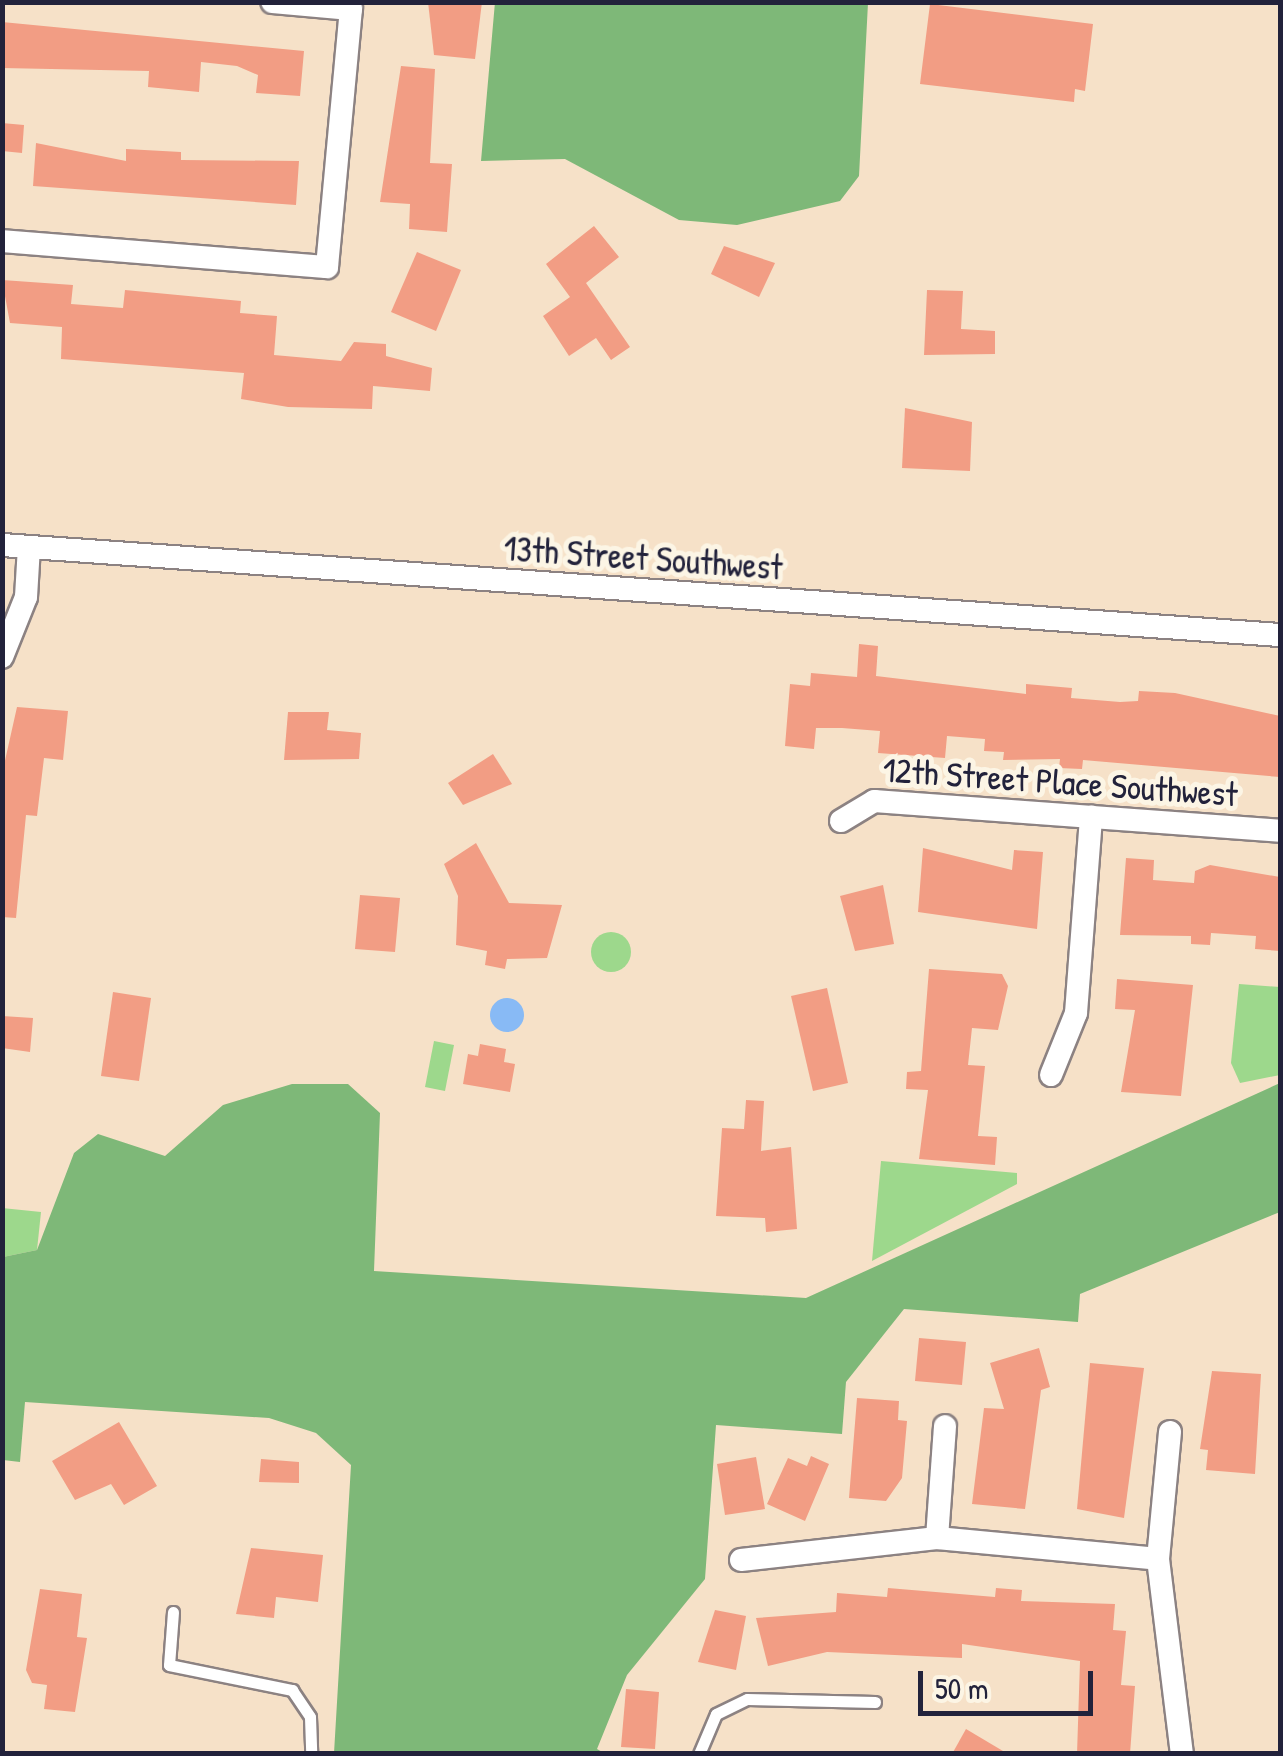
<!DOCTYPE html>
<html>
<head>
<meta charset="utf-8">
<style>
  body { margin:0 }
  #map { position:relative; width:1283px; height:1756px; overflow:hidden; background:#f6e1c8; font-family:"Patrick Hand",sans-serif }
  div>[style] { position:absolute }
  .green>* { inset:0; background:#9dd88c }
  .round { border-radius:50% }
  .forest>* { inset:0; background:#7eb878 }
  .water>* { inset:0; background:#88baf5 }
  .building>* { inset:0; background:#f29d84 }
  .roads { filter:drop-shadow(2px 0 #8c8282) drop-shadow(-2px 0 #8c8282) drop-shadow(0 2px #8c8282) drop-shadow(0 -2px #8c8282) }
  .lane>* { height:11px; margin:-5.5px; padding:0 5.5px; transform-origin:5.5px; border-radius:5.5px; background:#fff }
  .street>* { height:22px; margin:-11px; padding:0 11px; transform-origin:11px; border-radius:11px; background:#fff }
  span { translate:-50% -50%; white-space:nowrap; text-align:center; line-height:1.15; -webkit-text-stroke:10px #fcf5e5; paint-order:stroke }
  .street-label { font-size:35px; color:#22223b }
  .frame { position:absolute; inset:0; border:5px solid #22223b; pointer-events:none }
  .scale { position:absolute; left:918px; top:1671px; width:175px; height:45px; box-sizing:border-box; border:5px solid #22223b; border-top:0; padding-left:12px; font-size:30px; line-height:35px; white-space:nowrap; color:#22223b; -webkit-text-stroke:8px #fcf5e5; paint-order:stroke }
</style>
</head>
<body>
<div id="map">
  <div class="green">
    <i class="round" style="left:591px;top:932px;width:40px;height:40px"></i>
    <i style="clip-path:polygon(1239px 984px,1280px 987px,1280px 1075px,1240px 1083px,1231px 1063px)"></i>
    <i style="clip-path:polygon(434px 1041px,454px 1045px,445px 1091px,425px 1087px)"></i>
    <i style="clip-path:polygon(881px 1161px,1017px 1173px,1017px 1184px,872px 1261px)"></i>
    <i style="clip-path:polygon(2px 1208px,41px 1212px,37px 1250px,3px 1257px)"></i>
  </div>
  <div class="forest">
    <i style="clip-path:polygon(495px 2px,868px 3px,859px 176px,840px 201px,737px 225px,679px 220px,565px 159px,481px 161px)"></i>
    <i style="clip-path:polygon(1280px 1083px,1280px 1212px,1080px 1294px,1078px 1322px,904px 1309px,846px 1382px,842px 1434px,716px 1425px,705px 1579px,627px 1675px,597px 1749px,604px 1753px,334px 1753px,351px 1465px,316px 1433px,269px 1418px,25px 1402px,20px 1462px,3px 1460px,3px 1257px,37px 1250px,74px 1153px,98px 1134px,165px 1156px,223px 1105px,292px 1084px,348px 1084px,380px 1113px,374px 1271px,806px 1298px)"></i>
  </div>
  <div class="water">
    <i class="round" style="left:490px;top:998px;width:34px;height:34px"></i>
  </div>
  <div class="building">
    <i style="clip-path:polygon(428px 2px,482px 2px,475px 59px,434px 55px)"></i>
    <i style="clip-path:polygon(930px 4px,1093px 24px,1085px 91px,1075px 89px,1074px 102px,920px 84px)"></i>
    <i style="clip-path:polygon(2px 22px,304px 51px,300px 96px,256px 93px,258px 75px,237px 66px,201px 62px,199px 92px,148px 87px,149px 71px,2px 68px)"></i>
    <i style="clip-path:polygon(401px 66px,435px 69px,430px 163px,452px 164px,447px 232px,409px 229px,410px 204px,380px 202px)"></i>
    <i style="clip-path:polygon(2px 123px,24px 125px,22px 153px,2px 151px)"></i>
    <i style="clip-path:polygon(36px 143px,126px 161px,126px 149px,181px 152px,181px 160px,299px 161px,296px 205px,33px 186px)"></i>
    <i style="clip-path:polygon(594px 226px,619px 257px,586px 283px,630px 347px,611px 360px,596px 338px,569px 356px,543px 316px,570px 297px,546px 264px)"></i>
    <i style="clip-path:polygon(724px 246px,775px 263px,759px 297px,711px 274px)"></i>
    <i style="clip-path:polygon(417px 252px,461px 270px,436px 331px,391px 312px)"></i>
    <i style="clip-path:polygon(2px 280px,73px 285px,71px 304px,123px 308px,125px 290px,241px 301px,240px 313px,277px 316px,274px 355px,341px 361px,354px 342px,386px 344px,386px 356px,432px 368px,430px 391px,373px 386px,372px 409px,288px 407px,241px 399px,244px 373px,61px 359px,62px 327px,10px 323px)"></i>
    <i style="clip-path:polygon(927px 290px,963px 291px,961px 329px,995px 331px,995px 354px,924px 355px)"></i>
    <i style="clip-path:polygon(905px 408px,972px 422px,970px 471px,902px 468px)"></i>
    <i style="clip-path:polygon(859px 644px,878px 646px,876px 676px,1026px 694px,1026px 684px,1072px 688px,1071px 698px,1120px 702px,1138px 701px,1139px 691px,1175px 693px,1280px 716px,1280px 777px,1083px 760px,1082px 769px,1059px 768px,1060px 759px,1003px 760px,1004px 752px,984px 751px,985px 739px,947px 736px,945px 758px,878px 753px,880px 731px,842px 728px,816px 728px,814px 749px,785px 746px,790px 684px,810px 686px,811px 673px,857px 677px)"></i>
    <i style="clip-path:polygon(17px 707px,68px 711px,63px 760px,44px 758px,37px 816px,26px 815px,16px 918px,2px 917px,2px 774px)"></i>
    <i style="clip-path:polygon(288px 712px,329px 712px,327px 730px,361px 733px,359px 759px,284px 760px)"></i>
    <i style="clip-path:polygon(493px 754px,512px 784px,463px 805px,448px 783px)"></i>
    <i style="clip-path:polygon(476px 843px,509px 903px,562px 905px,547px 958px,507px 959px,505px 969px,485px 965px,487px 951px,456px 945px,458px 896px,444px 864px)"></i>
    <i style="clip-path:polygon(923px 848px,1012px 870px,1014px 850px,1043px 852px,1037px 929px,918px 912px)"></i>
    <i style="clip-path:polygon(1126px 858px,1154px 860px,1153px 880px,1194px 883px,1195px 871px,1210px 865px,1280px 877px,1280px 951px,1255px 949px,1256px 936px,1211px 933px,1210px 945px,1191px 944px,1191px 936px,1120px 935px)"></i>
    <i style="clip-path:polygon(883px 885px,894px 944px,855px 951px,840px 896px)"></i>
    <i style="clip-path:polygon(360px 895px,400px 898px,395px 952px,355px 949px)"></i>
    <i style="clip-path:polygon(929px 969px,1002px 974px,1008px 986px,998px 1030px,972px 1028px,968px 1065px,985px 1066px,978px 1136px,997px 1137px,995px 1165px,919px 1159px,928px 1090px,906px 1089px,907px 1072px,921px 1071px)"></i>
    <i style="clip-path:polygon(1117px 979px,1193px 985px,1181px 1096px,1121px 1092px,1135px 1010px,1115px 1009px)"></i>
    <i style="clip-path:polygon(827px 988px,848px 1083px,813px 1091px,791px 996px)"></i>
    <i style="clip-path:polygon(113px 992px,151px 998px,139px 1081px,101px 1076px)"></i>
    <i style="clip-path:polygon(2px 1016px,33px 1018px,30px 1052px,2px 1048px)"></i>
    <i style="clip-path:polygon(480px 1044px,506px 1049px,504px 1062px,515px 1064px,510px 1092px,463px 1084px,468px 1054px,478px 1056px)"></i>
    <i style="clip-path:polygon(746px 1100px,764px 1101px,761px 1151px,791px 1147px,797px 1229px,766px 1232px,765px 1218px,716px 1216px,722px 1128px,744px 1129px)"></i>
    <i style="clip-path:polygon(919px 1338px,966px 1342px,962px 1385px,915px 1381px)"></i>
    <i style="clip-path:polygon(1039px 1348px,1050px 1387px,1041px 1390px,1025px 1509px,972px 1504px,984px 1408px,1004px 1409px,990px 1363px)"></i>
    <i style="clip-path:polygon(1090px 1363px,1144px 1368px,1124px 1518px,1077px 1509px)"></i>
    <i style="clip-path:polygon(1212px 1371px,1261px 1374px,1255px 1474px,1206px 1470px,1208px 1450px,1200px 1449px)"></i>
    <i style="clip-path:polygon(857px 1398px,899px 1401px,898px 1420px,907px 1421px,902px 1478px,886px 1501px,849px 1498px)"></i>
    <i style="clip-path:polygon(119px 1422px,157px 1486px,124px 1505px,111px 1484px,75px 1500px,52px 1461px)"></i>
    <i style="clip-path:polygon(811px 1456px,829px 1464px,805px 1521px,767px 1504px,788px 1458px,807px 1466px)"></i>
    <i style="clip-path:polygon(756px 1457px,765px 1509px,725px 1515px,717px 1464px)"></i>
    <i style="clip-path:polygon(261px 1459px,299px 1462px,299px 1483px,259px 1482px)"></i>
    <i style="clip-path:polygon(251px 1548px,323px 1555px,318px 1602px,276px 1597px,274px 1618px,236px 1614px)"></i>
    <i style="clip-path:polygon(888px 1588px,995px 1597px,996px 1588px,1022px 1590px,1021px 1601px,1115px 1604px,1113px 1630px,1126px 1631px,1121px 1685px,1135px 1686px,1130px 1754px,1077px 1754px,1080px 1661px,962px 1644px,962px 1658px,827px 1652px,768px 1666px,756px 1618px,836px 1612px,837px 1593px,887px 1597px)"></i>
    <i style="clip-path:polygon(40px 1589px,82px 1594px,77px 1637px,87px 1638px,75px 1712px,44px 1709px,47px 1685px,32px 1683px,26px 1670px)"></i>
    <i style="clip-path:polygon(715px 1610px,746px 1616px,736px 1670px,698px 1662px)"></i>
    <i style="clip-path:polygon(626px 1689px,659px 1692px,655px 1749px,621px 1747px)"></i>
    <i style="clip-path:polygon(966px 1729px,1008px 1754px,952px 1754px)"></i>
  </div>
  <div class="roads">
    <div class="lane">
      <i style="left:173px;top:1612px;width:53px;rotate:94.3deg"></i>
      <i style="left:169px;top:1665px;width:126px;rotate:11.5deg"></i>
      <i style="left:292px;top:1690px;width:32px;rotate:56deg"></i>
      <i style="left:310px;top:1717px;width:37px;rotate:88deg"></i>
      <i style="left:699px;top:1754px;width:43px;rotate:-67deg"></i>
      <i style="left:716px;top:1714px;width:34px;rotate:-26deg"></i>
      <i style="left:747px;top:1699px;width:128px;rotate:1.3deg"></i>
    </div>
    <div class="street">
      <i style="left:2px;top:241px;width:326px;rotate:4.6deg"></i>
      <i style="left:327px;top:267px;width:259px;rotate:-84.7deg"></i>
      <i style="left:351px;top:9px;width:79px;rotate:-174.9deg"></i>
      <i style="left:2px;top:545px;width:1281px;rotate:4.03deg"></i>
      <i style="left:2px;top:657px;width:65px;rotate:-68.2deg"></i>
      <i style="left:26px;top:597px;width:50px;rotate:-86.6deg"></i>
      <i style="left:841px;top:821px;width:39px;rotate:-31deg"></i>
      <i style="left:874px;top:801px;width:407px;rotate:4.2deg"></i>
      <i style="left:1051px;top:1075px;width:67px;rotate:-68deg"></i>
      <i style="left:1076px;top:1013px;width:197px;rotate:-85.6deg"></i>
      <i style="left:1170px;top:1432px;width:128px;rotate:95.4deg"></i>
      <i style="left:1158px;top:1559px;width:196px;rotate:83deg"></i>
      <i style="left:937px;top:1538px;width:112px;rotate:-85.9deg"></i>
      <i style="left:741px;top:1560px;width:197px;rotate:-6.4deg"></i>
      <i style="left:937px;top:1538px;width:222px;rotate:5.4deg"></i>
    </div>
  </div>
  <div class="street-label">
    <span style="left:643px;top:558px;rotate:4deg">13th Street Southwest</span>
    <span style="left:1060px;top:782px;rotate:4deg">12th Street Place Southwest</span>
  </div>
  <div class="frame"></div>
  <div class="scale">50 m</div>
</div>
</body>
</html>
